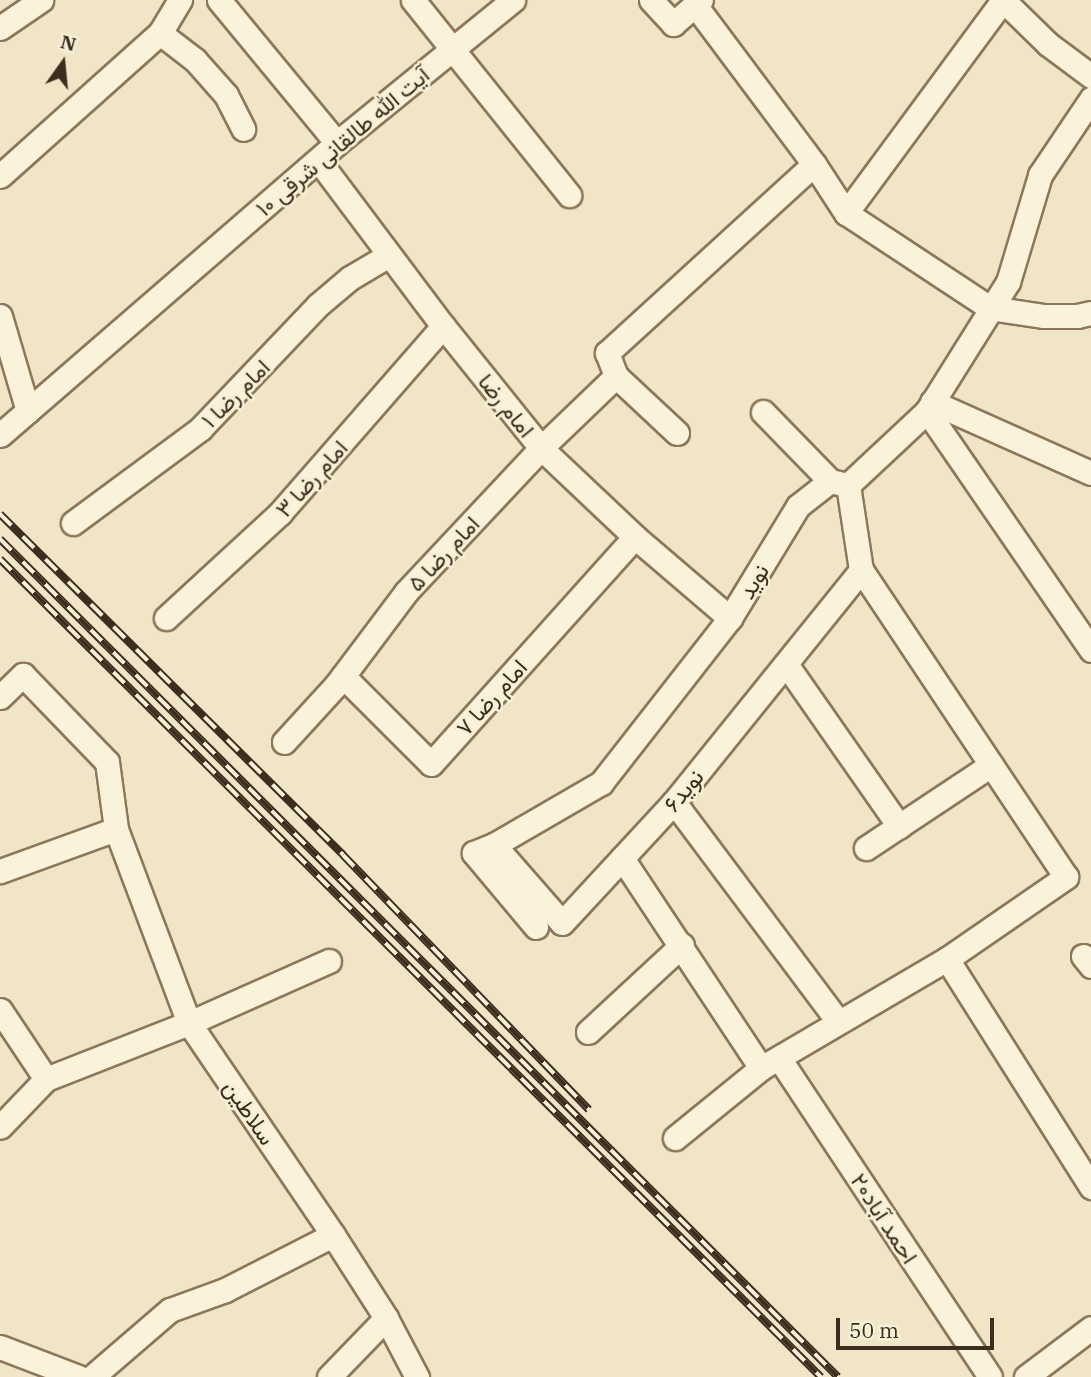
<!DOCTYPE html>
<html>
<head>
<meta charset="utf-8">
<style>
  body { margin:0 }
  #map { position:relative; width:1091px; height:1377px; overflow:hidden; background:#f0e5c6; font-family:"IBM Plex Serif",Vazirmatn,serif }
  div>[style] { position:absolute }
  .roads { filter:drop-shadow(2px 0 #8d775a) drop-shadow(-2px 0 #8d775a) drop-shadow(0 2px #8d775a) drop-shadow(0 -2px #8d775a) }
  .minor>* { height:23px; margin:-11.5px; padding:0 11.5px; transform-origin:11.5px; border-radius:11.5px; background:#faf2da }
  .rail>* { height:8px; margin-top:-4px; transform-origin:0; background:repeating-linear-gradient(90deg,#f7efd6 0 16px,#3c2e1f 0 32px); box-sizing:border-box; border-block:2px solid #3c2e1f }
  span { translate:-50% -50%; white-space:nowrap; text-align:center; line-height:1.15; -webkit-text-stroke:5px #f7efd6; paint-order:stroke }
  .street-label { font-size:23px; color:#3c2e1f }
  .north { position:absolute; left:28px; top:28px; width:70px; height:70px; -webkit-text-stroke:5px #f7efd6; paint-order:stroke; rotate:15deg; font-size:19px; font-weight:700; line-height:28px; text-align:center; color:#3c2e1f }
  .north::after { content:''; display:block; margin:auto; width:24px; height:32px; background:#3c2e1f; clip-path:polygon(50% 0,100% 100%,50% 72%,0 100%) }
  .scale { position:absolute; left:836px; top:1318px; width:158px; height:32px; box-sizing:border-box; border:4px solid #3c2e1f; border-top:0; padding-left:9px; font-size:21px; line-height:24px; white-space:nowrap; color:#3c2e1f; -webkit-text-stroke:5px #f7efd6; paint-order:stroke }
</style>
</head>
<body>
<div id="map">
  <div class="roads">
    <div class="minor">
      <i style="left:219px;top:0;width:185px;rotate:50.5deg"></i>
      <i style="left:413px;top:0;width:250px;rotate:51.3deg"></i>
      <i style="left:651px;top:0;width:33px;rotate:47deg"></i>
      <i style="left:673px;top:24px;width:37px;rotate:-41deg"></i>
      <i style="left:1003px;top:0;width:63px;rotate:44.4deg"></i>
      <i style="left:1048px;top:44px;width:54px;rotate:36.7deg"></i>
      <i style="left:695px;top:5px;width:199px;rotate:53.2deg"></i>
      <i style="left:814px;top:164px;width:59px;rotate:56.9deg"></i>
      <i style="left:846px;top:213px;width:173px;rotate:33.4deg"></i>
      <i style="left:990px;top:308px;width:55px;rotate:8.4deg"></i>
      <i style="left:1044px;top:316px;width:33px"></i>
      <i style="left:1077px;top:316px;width:14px;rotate:-12deg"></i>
      <i style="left:0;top:28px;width:50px;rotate:-34.3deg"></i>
      <i style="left:160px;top:33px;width:44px;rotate:37.6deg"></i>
      <i style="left:195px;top:60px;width:47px;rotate:48.5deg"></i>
      <i style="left:226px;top:95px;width:38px;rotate:63deg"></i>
      <i style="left:319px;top:161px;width:206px;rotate:53.1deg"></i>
      <i style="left:443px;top:326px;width:156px;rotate:51.2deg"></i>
      <i style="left:541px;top:448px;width:129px;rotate:43.4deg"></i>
      <i style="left:635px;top:537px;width:125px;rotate:40.5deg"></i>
      <i style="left:0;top:176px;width:215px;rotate:-41.8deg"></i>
      <i style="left:160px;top:33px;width:39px;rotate:-59deg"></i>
      <i style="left:846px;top:213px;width:265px;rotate:-53.6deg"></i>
      <i style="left:0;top:316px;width:99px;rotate:73.6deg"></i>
      <i style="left:932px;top:402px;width:174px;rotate:24.1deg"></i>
      <i style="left:927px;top:411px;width:290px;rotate:55.5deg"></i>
      <i style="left:763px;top:412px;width:96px;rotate:45.8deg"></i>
      <i style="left:677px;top:433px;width:83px;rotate:-136.9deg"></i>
      <i style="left:616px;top:376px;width:25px;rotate:-111deg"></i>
      <i style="left:607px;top:353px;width:280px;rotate:-42.4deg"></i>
      <i style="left:0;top:435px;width:446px;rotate:-40.9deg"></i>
      <i style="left:337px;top:143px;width:227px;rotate:-39.1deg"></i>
      <i style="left:73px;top:523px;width:158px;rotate:-36.5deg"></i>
      <i style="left:200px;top:429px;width:171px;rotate:-46.4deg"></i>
      <i style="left:318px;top:305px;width:42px;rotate:-40.2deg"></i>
      <i style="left:350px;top:278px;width:45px;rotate:-30.5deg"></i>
      <i style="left:166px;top:618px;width:155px;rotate:-42.6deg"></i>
      <i style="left:280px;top:513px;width:248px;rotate:-48.9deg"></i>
      <i style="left:786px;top:664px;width:198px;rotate:55.1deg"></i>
      <i style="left:343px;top:676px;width:124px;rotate:45deg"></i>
      <i style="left:431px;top:764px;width:305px;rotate:-48.1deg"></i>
      <i style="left:0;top:697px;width:32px;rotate:-44deg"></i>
      <i style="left:23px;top:675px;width:121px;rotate:46deg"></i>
      <i style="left:107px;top:762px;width:68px;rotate:82.3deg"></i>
      <i style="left:116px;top:829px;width:207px;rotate:69.4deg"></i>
      <i style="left:189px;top:1023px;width:256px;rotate:55.8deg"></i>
      <i style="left:333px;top:1235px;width:98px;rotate:57.4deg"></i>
      <i style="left:386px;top:1318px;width:67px;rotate:62.3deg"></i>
      <i style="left:284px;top:742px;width:79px;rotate:-47.6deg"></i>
      <i style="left:337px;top:684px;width:115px;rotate:-53.1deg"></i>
      <i style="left:406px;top:592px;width:197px;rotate:-46.8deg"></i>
      <i style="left:541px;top:448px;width:104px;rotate:-43.8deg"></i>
      <i style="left:674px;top:802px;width:274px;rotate:53.2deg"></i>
      <i style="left:494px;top:845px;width:103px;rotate:48.9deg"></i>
      <i style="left:562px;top:923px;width:165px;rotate:-47.2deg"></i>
      <i style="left:674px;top:802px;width:298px;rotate:-51.1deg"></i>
      <i style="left:866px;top:848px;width:150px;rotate:-33.6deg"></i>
      <i style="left:622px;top:858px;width:252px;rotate:56.5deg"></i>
      <i style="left:0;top:871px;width:123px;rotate:-19.9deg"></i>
      <i style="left:536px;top:927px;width:97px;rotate:-130deg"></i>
      <i style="left:474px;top:853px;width:22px;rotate:-22deg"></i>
      <i style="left:494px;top:845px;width:124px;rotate:-30.1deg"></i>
      <i style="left:601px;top:783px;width:209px;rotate:-52deg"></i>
      <i style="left:730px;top:618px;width:131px;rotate:-58.7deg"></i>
      <i style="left:798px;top:506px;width:41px;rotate:-38deg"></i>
      <i style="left:830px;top:481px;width:18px;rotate:13deg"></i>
      <i style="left:848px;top:485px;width:108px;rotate:-43.1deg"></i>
      <i style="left:927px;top:411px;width:152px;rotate:-57.9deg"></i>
      <i style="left:1008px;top:282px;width:112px;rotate:-73.3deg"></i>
      <i style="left:1040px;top:175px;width:92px;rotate:-56.1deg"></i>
      <i style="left:1083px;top:956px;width:13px;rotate:51deg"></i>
      <i style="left:947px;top:959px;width:270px;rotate:57.7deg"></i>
      <i style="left:0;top:1010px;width:83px;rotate:56.3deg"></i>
      <i style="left:46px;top:1079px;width:66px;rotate:133.8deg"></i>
      <i style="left:588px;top:1032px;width:128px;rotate:-42.8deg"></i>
      <i style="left:779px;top:1058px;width:382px;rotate:56.5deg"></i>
      <i style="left:46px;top:1079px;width:154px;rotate:-21.4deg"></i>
      <i style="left:189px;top:1023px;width:153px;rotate:-23.9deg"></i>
      <i style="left:675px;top:1138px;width:111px;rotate:-39.1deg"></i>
      <i style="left:761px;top:1068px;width:216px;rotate:-30.4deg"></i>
      <i style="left:947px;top:959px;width:145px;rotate:-34.6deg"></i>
      <i style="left:1066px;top:877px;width:369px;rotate:-123.7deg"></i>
      <i style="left:861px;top:570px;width:86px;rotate:-98.7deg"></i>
      <i style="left:0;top:1347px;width:84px;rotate:21deg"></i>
      <i style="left:92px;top:1377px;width:103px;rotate:-40.7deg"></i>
      <i style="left:170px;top:1310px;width:59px;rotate:-20deg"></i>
      <i style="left:225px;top:1290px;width:121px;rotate:-27deg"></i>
      <i style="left:329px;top:1377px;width:82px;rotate:-46deg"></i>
      <i style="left:1026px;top:1377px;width:81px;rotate:-37deg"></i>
    </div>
  </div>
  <div class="rail">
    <i style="left:0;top:514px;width:484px;rotate:44.8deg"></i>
    <i style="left:343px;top:855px;width:354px;rotate:46deg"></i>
    <i style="left:0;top:539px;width:1185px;rotate:45deg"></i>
    <i style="left:0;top:559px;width:1159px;rotate:44.9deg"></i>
  </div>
  <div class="street-label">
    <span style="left:342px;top:141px;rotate:-40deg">آیت الله طالقانی شرقی ۱۰</span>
    <span style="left:235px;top:393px;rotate:-45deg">امام رضا ۱</span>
    <span style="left:507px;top:405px;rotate:51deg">امام رضا</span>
    <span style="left:311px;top:478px;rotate:-48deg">امام رضا ۳</span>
    <span style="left:443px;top:553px;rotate:-47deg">امام رضا ۵</span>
    <span style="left:753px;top:581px;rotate:-59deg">نوید</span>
    <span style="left:491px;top:697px;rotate:-48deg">امام رضا ۷</span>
    <span style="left:683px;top:790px;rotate:-50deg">نوید۶</span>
    <span style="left:250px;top:1112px;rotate:56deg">سلاطین</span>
    <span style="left:885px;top:1218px;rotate:57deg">احمد آباد۲۰</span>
  </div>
  <div class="north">N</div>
  <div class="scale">50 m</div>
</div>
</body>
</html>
